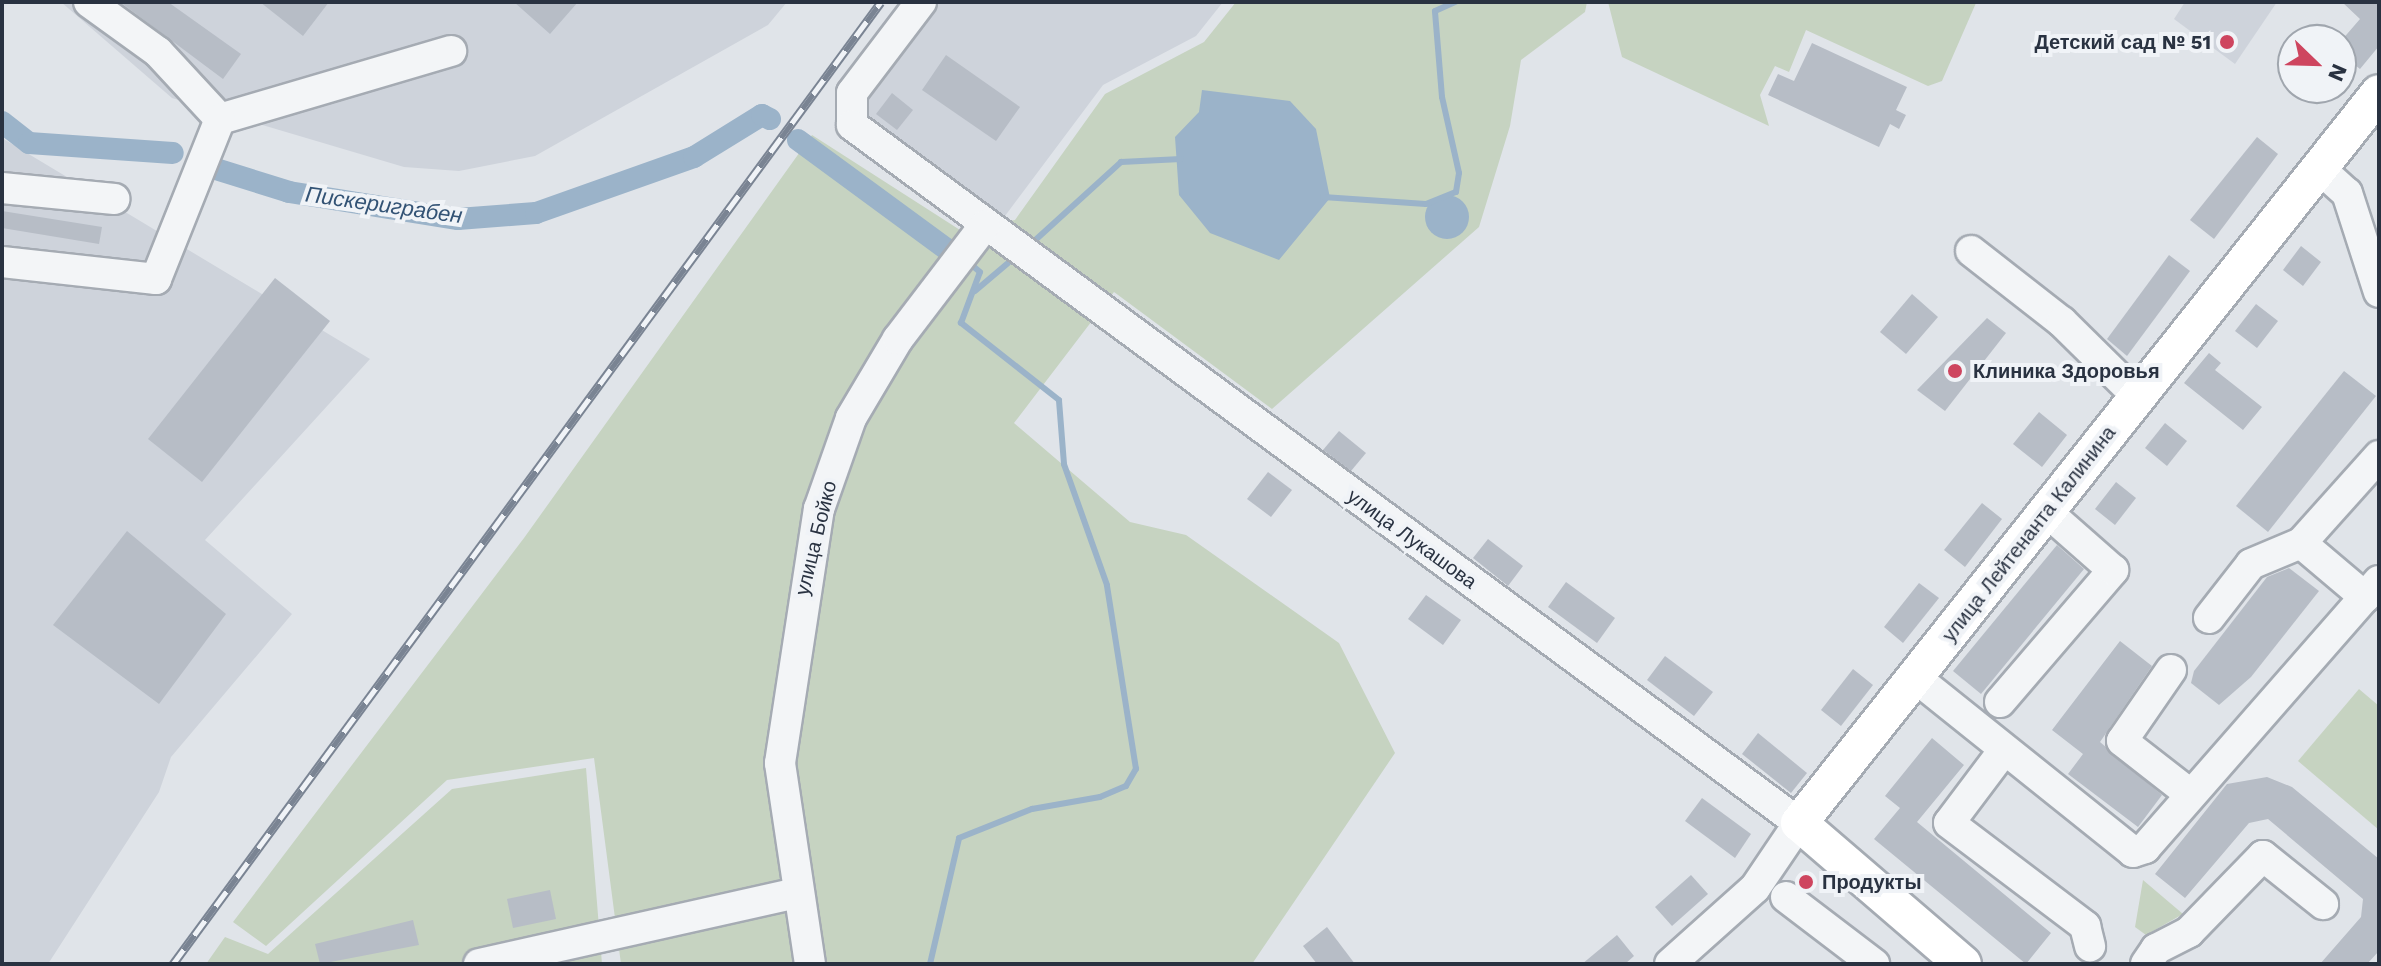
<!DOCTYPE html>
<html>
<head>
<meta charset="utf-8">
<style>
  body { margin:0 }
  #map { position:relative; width:2381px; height:966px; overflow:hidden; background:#e0e4e9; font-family:"Work Sans",sans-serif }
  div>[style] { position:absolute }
  .built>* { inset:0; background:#ced3db }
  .green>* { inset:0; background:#c6d3c1 }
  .water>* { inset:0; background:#9bb3c9 }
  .round { border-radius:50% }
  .stream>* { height:6px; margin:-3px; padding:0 3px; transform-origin:3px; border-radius:3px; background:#9bb3c9 }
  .canal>* { height:22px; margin:-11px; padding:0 11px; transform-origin:11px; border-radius:11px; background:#9bb3c9 }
  .building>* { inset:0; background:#b7bdc6 }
  .roads { filter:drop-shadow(2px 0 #a5abb3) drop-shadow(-2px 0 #a5abb3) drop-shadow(0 2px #a5abb3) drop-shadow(0 -2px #a5abb3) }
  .minor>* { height:30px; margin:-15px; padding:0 15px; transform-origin:15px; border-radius:15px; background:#f3f5f7 }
  .major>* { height:36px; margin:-18px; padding:0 18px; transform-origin:18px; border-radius:18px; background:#fff }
  .rail>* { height:9px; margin-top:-4.5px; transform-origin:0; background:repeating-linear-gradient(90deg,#f0f3f7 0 18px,#7a8493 0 36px); box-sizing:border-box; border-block:2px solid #7a8493 }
  .dots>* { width:22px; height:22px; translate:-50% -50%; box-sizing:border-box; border:4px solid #f0f3f7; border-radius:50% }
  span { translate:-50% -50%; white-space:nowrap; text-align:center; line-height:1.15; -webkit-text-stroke:8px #f0f3f7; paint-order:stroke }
  .poi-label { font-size:20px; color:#293241; font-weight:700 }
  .right { translate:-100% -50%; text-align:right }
  .left { translate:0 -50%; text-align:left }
  .street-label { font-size:20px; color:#293241 }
  .water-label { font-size:22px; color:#335375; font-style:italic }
  .frame { position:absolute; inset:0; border:4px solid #293241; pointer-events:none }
  .north { position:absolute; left:2277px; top:24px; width:80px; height:80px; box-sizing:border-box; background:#f0f3f7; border:2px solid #a0a6ae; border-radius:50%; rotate:113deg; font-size:22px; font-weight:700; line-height:32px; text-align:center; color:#293241 }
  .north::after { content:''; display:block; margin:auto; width:28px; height:36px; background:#ce455f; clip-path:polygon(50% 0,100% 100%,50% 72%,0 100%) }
</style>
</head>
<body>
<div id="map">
  <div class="built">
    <i style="clip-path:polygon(61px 2px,787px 2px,768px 25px,535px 156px,459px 171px,404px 167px,172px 98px)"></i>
    <i style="clip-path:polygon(939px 2px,1223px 2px,1196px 36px,1103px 85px,1005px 216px,869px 121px,869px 94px)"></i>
    <i style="clip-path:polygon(2185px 2px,2277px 2px,2235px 64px,2174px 19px)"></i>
    <i style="clip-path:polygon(2px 138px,370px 359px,205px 540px,292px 614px,171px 757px,159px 792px,48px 964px,2px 964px)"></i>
  </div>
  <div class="green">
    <i style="clip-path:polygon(1236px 2px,1587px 2px,1585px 12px,1521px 60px,1510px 126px,1479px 227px,1272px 409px,1114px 292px,1014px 423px,1130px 522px,1186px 535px,1339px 643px,1395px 753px,1252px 964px,621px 964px,594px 758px,447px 780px,266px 946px,233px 922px,524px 538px,812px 135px,960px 230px,1015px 220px,1105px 94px,1204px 42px)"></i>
    <i style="clip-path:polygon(1608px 2px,1974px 2px,1976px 3px,1942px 81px,1928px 86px,1806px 30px,1789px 72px,1775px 66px,1760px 95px,1769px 126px,1622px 57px)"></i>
    <i style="clip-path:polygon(2359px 689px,2379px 706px,2379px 830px,2298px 761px)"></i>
    <i style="clip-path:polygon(586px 768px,602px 964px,206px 964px,225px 937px,268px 954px,452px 789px)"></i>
    <i style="clip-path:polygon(2143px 880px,2183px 914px,2146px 935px,2135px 927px)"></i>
  </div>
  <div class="water">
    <i style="clip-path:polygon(1202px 90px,1290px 101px,1316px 129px,1330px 198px,1279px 260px,1210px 233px,1179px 195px,1175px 137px,1199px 112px)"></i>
    <i class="round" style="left:1425px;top:195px;width:44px;height:44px"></i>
  </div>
  <div class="stream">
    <i style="left:1323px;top:197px;width:103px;rotate:3.9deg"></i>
    <i style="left:1426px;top:204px;width:32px;rotate:-22deg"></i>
    <i style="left:1456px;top:192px;width:19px;rotate:-81deg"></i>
    <i style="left:1459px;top:173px;width:78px;rotate:-102.6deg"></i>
    <i style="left:1442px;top:97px;width:86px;rotate:-94.7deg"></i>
    <i style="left:1435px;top:11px;width:22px;rotate:-24deg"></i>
    <i style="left:1031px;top:244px;width:122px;rotate:-42.3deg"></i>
    <i style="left:1121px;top:162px;width:60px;rotate:-2.9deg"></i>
    <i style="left:975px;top:291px;width:43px;rotate:-40.3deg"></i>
    <i style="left:930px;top:964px;width:129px;rotate:-77deg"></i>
    <i style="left:959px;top:838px;width:79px;rotate:-21.7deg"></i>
    <i style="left:1032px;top:809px;width:69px;rotate:-10deg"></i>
    <i style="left:1100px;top:797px;width:28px;rotate:-23deg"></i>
    <i style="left:1126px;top:786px;width:20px;rotate:-60deg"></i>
    <i style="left:1136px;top:769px;width:186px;rotate:-99deg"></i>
    <i style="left:1107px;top:585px;width:128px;rotate:-109.6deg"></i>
    <i style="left:1064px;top:464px;width:64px;rotate:-94.5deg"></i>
    <i style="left:1059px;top:400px;width:125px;rotate:-141.8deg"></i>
    <i style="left:961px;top:323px;width:54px;rotate:-69.6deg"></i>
    <i style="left:980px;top:272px;width:8px;rotate:-140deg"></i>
  </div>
  <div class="canal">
    <i style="left:2px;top:122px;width:34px;rotate:38deg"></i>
    <i style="left:29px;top:143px;width:144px;rotate:4deg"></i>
    <i style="left:798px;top:140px;width:187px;rotate:36.3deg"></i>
    <i style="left:219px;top:170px;width:73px;rotate:17.4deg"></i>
    <i style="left:289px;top:192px;width:171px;rotate:9.1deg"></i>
    <i style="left:458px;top:219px;width:78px;rotate:-4.4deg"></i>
    <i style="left:536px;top:213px;width:168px;rotate:-19.5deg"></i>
    <i style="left:694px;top:157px;width:80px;rotate:-31.7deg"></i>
    <i style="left:762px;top:115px;width:9px;rotate:27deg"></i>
  </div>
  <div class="building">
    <i style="clip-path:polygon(120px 2px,168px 2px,241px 54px,223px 79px)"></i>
    <i style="clip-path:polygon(260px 2px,329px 2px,303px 36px)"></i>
    <i style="clip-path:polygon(514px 2px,578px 2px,550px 34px)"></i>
    <i style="clip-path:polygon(2342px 2px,2379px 2px,2379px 46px,2360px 69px,2341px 54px,2341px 41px,2360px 19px)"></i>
    <i style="clip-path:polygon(1812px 43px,1907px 87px,1896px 110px,1906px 115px,1899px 129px,1890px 124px,1879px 147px,1768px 95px,1778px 74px,1794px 81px)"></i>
    <i style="clip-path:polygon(946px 55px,1020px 107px,996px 141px,922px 90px)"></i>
    <i style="clip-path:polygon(892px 93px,913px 110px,897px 130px,876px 114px)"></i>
    <i style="clip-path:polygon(2257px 137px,2278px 154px,2214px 239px,2190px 220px)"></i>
    <i style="clip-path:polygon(2px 211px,102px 227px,99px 244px,2px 228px)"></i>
    <i style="clip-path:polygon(2301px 246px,2321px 262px,2303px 286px,2283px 270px)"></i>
    <i style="clip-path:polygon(2169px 255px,2190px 271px,2127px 356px,2107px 339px)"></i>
    <i style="clip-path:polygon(275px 278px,330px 321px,202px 482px,148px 439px)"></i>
    <i style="clip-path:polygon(1912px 294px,1938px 317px,1906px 354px,1880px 332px)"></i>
    <i style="clip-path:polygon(2256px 304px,2278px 321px,2257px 348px,2235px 331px)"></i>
    <i style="clip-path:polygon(1987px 318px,2006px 333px,1945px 411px,1917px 390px)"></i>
    <i style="clip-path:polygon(2209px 353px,2221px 363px,2215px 370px,2262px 407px,2243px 430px,2184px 383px)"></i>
    <i style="clip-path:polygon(2344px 371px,2376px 396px,2268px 532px,2236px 506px)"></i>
    <i style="clip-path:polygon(2039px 412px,2067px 435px,2042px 467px,2013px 444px)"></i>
    <i style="clip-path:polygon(2165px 423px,2187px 441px,2167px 466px,2145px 448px)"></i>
    <i style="clip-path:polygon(1339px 431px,1366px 453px,1351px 471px,1323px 450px)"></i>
    <i style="clip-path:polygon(1268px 472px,1292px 490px,1271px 517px,1247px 499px)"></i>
    <i style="clip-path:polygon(2116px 482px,2136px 498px,2115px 525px,2095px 509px)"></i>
    <i style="clip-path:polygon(1982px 503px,2002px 519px,1965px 567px,1944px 550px)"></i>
    <i style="clip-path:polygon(127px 531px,226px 614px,159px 704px,53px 625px)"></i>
    <i style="clip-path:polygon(1488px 539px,1523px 566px,1508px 586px,1473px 558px)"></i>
    <i style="clip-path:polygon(2057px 545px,2084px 569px,1981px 694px,1953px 671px)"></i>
    <i style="clip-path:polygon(2289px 568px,2319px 591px,2251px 677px,2219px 705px,2191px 683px,2194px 671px,2267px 577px)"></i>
    <i style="clip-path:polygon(1566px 582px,1615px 618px,1597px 643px,1548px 607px)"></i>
    <i style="clip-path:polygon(1919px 583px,1939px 598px,1903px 643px,1884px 627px)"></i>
    <i style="clip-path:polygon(1426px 595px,1461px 620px,1443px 645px,1408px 619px)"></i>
    <i style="clip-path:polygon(2120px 641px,2152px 666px,2100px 742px,2162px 795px,2138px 827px,2068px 774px,2083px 754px,2052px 730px)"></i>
    <i style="clip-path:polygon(1665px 656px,1713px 692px,1694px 716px,1647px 680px)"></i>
    <i style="clip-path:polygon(1853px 669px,1873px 685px,1841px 726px,1821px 710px)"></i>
    <i style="clip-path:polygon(1758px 733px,1807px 773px,1791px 793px,1742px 754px)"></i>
    <i style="clip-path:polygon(1932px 738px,1964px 765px,1917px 822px,2051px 933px,2026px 964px,1874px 839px,1900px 808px,1885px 796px)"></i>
    <i style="clip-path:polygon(2267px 777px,2292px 787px,2379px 859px,2379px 951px,2367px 964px,2320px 964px,2361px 917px,2363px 899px,2268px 819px,2249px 823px,2185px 898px,2155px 874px,2227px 784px)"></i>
    <i style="clip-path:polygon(1702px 798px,1751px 834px,1735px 858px,1685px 821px)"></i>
    <i style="clip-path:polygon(1691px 875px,1708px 894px,1672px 926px,1655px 907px)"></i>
    <i style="clip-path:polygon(550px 890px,556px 919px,513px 928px,507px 899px)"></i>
    <i style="clip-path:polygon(413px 920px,419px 945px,320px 964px,315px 944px)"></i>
    <i style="clip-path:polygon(1327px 927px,1355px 964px,1317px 964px,1303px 946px)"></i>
    <i style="clip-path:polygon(1617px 935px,1634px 956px,1625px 964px,1582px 964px)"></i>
  </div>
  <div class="roads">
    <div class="minor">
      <i style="left:89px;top:2px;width:85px;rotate:35.9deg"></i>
      <i style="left:158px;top:52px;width:91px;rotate:47.2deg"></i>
      <i style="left:220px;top:119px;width:241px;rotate:-16.4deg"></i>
      <i style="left:921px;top:2px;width:114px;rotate:127.2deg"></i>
      <i style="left:852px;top:93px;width:32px;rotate:90deg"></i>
      <i style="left:852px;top:125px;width:1176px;rotate:36.39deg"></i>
      <i style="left:1799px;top:823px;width:78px;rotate:124.1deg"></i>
      <i style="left:1755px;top:888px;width:114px;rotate:138.2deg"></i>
      <i style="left:2320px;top:169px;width:36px;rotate:42deg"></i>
      <i style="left:2347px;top:193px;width:104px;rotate:72.1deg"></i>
      <i style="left:2px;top:188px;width:113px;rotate:5.6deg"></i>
      <i style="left:1971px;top:251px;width:115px;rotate:38deg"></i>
      <i style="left:2062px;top:322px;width:107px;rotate:44.6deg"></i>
      <i style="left:2px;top:262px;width:155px;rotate:6.3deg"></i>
      <i style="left:156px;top:279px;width:172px;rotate:-68.2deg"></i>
      <i style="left:2301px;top:543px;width:117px;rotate:-48.1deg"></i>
      <i style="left:2209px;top:618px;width:68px;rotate:-52.1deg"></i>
      <i style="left:2251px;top:564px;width:54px;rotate:-22.8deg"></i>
      <i style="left:2301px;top:543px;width:84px;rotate:40.2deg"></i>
      <i style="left:2171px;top:670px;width:86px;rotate:124.6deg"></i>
      <i style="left:2122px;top:741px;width:86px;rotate:37.9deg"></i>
      <i style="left:1916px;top:678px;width:278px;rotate:38.7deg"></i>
      <i style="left:2133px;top:852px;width:13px;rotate:-18deg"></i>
      <i style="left:2145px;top:848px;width:355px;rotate:-48.8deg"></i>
      <i style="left:2000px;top:702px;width:174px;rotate:-49.4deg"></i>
      <i style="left:2113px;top:570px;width:88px;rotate:-138.7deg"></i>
      <i style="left:2004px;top:750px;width:91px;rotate:127deg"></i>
      <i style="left:1949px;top:823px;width:171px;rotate:37.1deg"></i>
      <i style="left:2085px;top:926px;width:21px;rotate:76deg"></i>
      <i style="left:1786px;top:897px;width:111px;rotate:37.3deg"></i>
      <i style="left:479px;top:964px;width:325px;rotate:-12.6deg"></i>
      <i style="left:810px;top:964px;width:203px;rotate:-98.5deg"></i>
      <i style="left:780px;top:763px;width:257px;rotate:-81.3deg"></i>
      <i style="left:819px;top:509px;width:96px;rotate:-70.6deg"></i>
      <i style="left:851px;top:418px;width:92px;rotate:-59.3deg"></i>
      <i style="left:898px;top:339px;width:143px;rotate:-52.7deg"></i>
      <i style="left:2146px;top:964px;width:18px;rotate:-56deg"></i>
      <i style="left:2156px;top:949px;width:37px;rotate:-27deg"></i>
      <i style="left:2189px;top:932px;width:106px;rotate:-45.8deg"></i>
      <i style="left:2263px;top:856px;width:77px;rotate:38.7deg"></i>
    </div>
    <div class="major">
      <i style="left:1963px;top:964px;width:216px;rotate:-139.3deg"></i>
      <i style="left:1799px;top:823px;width:932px;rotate:-51.53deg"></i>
    </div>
  </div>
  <div class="rail">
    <i style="left:173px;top:964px;width:1194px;rotate:-53.65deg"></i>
  </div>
  <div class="dots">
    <i style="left:2227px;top:42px;background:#ce455f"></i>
    <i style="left:1955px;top:371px;background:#ce455f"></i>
    <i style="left:1806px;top:882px;background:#ce455f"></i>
  </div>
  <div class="poi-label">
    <span class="right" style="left:2211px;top:42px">Детский сад № 51</span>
    <span class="left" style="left:1973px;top:371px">Клиника Здоровья</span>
    <span class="left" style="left:1822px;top:882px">Продукты</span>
  </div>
  <div class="street-label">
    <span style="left:2029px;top:534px;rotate:-52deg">улица Лейтенанта Калинина</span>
    <span style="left:816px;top:538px;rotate:-76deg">улица Бойко</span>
    <span style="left:1412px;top:539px;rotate:36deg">улица Лукашова</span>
  </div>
  <div class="water-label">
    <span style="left:384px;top:205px;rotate:8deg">Пискериграбен</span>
  </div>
  <div class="frame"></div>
  <div class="north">N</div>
</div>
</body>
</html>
